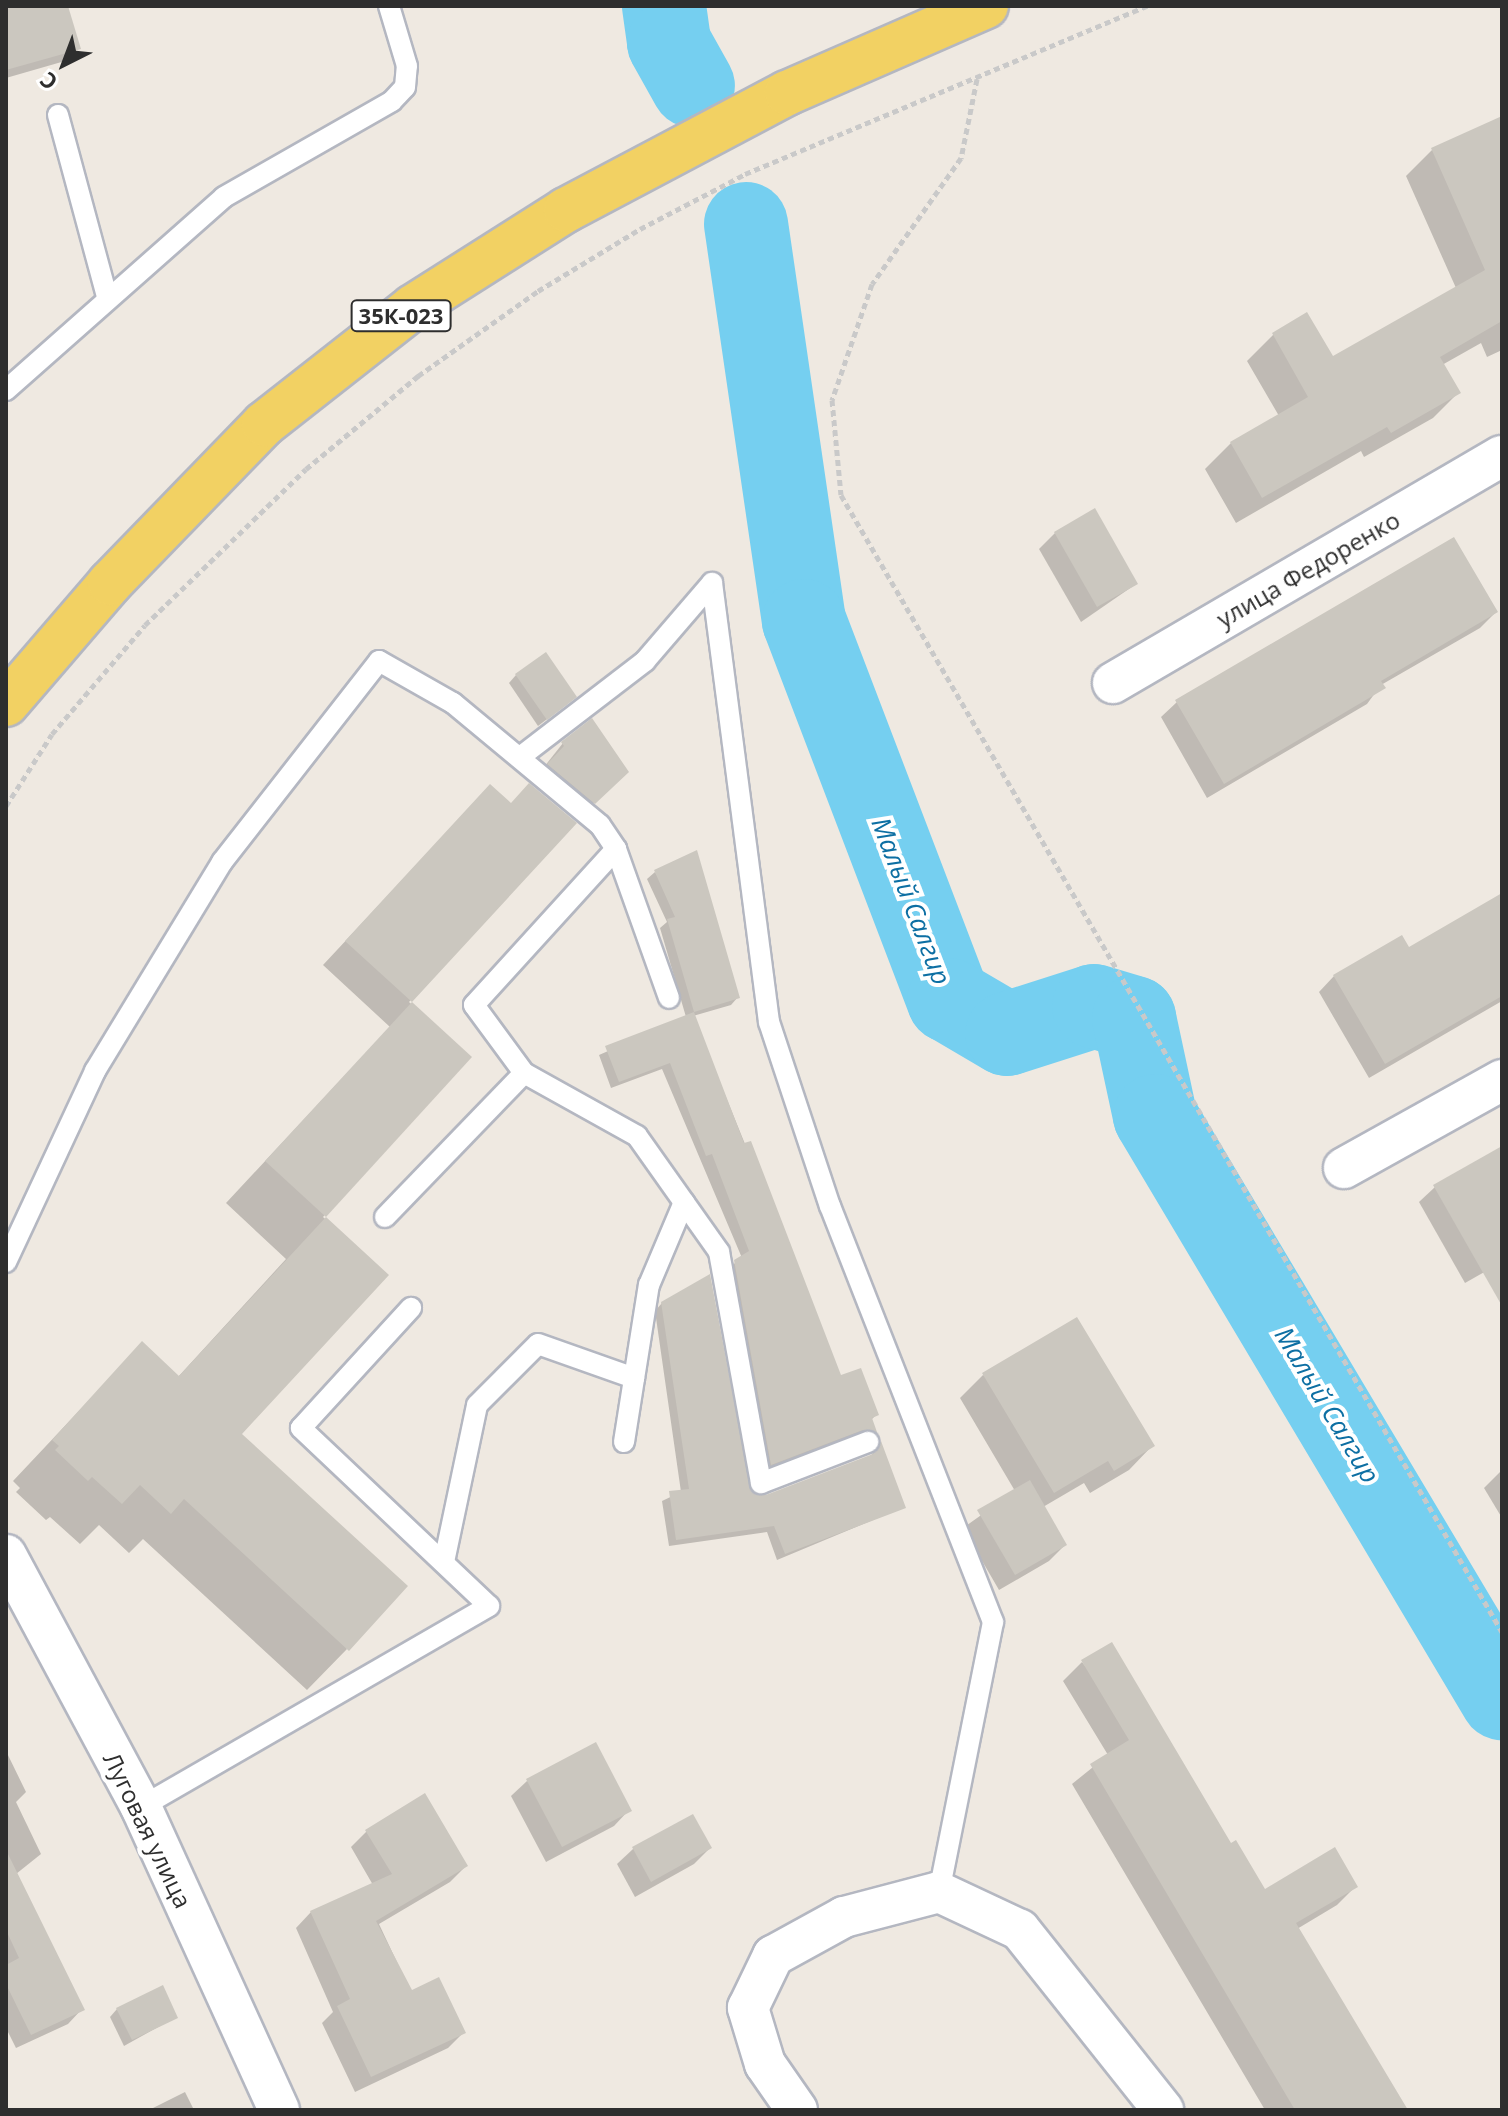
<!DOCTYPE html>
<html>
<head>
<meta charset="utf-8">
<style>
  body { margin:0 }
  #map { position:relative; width:1508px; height:2116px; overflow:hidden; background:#efe9e1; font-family:"Open Sans",sans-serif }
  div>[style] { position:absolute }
  .shadow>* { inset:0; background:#0003 }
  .river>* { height:84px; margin:-42px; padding:0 42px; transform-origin:42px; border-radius:42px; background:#75cff0 }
  .building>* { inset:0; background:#cbc7bf }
  .path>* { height:5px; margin-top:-2.5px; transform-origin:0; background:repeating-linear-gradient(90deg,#c9c9c9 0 6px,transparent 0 10px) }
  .roads { filter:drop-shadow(2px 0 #b4b7c1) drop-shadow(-2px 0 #b4b7c1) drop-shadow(0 2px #b4b7c1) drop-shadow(0 -2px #b4b7c1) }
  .service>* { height:20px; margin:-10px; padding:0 10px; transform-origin:10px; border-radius:10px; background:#fff }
  .minor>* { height:40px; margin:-20px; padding:0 20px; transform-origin:20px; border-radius:20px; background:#fff }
  .primary>* { height:44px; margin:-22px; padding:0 22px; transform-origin:22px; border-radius:22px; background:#f2d163 }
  span { translate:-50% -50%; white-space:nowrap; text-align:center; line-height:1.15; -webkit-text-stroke:8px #fff; paint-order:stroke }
  .shield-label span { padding:2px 6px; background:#fff; border:2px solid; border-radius:6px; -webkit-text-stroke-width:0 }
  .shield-label { font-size:22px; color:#2e2e2e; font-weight:700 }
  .street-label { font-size:24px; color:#2e2e2e }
  .water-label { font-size:26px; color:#0d6fa3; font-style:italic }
  .frame { position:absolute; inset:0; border:8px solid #2e2e2e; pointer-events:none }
  .north { position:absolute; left:24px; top:24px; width:80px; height:80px; -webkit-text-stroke:6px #fff; paint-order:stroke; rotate:222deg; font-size:22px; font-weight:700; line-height:32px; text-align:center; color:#2e2e2e }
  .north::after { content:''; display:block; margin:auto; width:28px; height:36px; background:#2e2e2e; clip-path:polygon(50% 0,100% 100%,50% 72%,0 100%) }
</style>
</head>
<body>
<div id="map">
  <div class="shadow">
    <i style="clip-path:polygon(6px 6px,66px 6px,78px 48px,65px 61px,6px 78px)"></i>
    <i style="clip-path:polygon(1502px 118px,1502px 350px,1487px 357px,1481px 343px,1442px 365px,1459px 392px,1433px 418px,1364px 457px,1361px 451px,1236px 523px,1205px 469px,1231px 443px,1279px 416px,1247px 361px,1273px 335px,1307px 315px,1332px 359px,1456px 288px,1406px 176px,1432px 150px)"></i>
    <i style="clip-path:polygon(1055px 533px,1136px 584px,1081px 622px,1039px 549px)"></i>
    <i style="clip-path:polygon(1496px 612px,1480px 628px,1381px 685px,1367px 704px,1207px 798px,1161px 717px,1177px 702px)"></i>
    <i style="clip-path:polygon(516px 675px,567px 704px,538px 726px,509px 683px)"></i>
    <i style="clip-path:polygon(563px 743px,626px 771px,578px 818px,533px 781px)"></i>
    <i style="clip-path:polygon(490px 786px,510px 805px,574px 823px,409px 1002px,469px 1058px,323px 1217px,386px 1275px,240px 1434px,347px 1649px,307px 1690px,143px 1539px,129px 1553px,99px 1525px,80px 1544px,50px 1517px,46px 1520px,16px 1492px,20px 1488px,13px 1481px,142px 1344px,178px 1377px,286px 1259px,226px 1203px,390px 1027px,323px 965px)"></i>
    <i style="clip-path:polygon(655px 872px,738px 997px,731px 1005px,693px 1016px,840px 1378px,876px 1415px,871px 1420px,876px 1434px,869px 1441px,764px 1471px,727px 1269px,742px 1258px,662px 1069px,611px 1088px,599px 1055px,686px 1017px,660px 928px,667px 922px,647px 879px)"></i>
    <i style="clip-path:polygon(1502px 895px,1502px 1001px,1369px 1078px,1319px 992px,1334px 976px,1408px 949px)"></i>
    <i style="clip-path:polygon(1502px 1148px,1502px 1262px,1465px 1283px,1419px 1202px,1435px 1187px)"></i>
    <i style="clip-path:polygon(662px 1303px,751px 1494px,766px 1497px,869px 1458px,880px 1444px,904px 1507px,777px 1560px,767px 1532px,669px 1546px,662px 1501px,681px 1492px,655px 1311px)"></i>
    <i style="clip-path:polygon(983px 1375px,1152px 1446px,1129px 1470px,1090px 1493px,1084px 1483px,1043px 1507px,1065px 1545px,1049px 1561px,999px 1590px,963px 1528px,1015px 1491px,960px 1398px)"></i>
    <i style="clip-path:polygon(1502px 1470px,1502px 1518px,1484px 1488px)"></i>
    <i style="clip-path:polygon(1082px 1662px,1264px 1891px,1356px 1886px,1337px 1905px,1297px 1929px,1406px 2110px,1265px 2110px,1072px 1784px,1108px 1755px,1063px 1681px)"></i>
    <i style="clip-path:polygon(6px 1751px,26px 1792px,16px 1802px,41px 1854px,16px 1874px,82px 2009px,68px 2024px,16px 2048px,6px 2028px)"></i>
    <i style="clip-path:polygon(527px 1781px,629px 1810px,614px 1826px,546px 1862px,511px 1796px)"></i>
    <i style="clip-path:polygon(367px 1831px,466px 1866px,450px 1882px,379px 1924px,411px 1992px,463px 2033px,448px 2048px,355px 2092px,322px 2023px,333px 2012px,296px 1928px,311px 1912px,373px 1885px,351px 1847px)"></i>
    <i style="clip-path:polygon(710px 1848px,694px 1864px,635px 1897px,617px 1864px,633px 1849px)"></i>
    <i style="clip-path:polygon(117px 2009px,176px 2017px,124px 2046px,110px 2017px)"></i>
    <i style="clip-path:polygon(185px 2092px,194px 2110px,149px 2110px)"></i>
  </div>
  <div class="river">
    <i style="left:664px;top:6px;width:37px;rotate:82deg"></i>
    <i style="left:669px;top:43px;width:49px;rotate:60.8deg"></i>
    <i style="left:746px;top:224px;width:401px;rotate:81.7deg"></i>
    <i style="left:804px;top:621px;width:406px;rotate:69.1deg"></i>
    <i style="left:949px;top:1000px;width:67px;rotate:30.4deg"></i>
    <i style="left:1007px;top:1034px;width:91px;rotate:-17.8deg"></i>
    <i style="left:1094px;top:1006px;width:42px;rotate:16.7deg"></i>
    <i style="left:1134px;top:1018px;width:100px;rotate:77.9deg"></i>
    <i style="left:1155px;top:1116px;width:678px;rotate:59.2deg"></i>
  </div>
  <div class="building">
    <i style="clip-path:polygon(6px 6px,68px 6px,81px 49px,6px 70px)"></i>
    <i style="clip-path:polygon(1502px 116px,1502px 321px,1440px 357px,1461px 393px,1391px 433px,1387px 427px,1262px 498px,1230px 442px,1308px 397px,1272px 333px,1307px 312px,1333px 356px,1485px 270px,1431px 148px)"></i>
    <i style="clip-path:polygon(1095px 508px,1138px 584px,1097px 607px,1054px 532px)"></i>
    <i style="clip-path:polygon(1454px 537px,1498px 612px,1381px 681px,1386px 688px,1224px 784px,1175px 700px)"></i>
    <i style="clip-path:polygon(546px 652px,577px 697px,547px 720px,515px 674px)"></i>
    <i style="clip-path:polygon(592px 718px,629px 772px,595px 804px,547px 764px,564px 746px,561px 742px)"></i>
    <i style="clip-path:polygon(529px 783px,577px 823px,412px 1002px,345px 941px,490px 784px,511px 803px)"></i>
    <i style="clip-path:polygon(697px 850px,740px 998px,694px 1012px,667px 919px,675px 917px,654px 870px)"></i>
    <i style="clip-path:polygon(1502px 893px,1502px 996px,1385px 1064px,1333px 975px,1402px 935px,1409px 947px)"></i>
    <i style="clip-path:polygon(412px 1002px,472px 1057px,326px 1217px,265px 1161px)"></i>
    <i style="clip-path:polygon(694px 1012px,744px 1143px,751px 1141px,841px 1375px,861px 1368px,879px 1415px,872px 1418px,878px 1435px,863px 1430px,771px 1465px,734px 1260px,749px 1251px,712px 1154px,706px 1156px,670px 1063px,619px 1082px,605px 1046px)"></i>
    <i style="clip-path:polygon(1502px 1146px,1502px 1306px,1433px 1185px)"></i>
    <i style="clip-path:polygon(326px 1217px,389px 1275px,242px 1434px,408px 1586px,349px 1651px,184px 1499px,171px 1514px,140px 1485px,122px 1504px,92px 1477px,88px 1481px,55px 1450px,59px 1446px,52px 1440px,142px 1341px,179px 1376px)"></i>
    <i style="clip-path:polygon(710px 1274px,751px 1491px,766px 1495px,873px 1454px,881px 1441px,906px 1508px,785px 1554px,774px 1526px,676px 1540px,669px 1491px,689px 1489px,661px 1302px)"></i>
    <i style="clip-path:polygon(1077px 1317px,1155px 1446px,1114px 1471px,1108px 1461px,1054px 1493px,982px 1373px)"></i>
    <i style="clip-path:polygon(1030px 1480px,1067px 1545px,1015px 1575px,977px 1510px)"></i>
    <i style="clip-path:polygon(1112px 1642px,1231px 1843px,1236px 1840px,1265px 1889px,1335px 1847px,1358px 1887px,1296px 1923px,1408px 2110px,1295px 2110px,1090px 1764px,1129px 1740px,1081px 1660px)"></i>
    <i style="clip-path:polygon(596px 1742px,632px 1811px,562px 1847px,526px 1779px)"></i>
    <i style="clip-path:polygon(425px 1793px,468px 1866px,376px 1921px,412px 1990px,439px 1977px,466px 2033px,371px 2077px,337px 2006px,350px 1999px,310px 1911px,392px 1874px,365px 1830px)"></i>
    <i style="clip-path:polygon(693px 1814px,712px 1848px,651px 1882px,632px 1847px)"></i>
    <i style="clip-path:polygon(6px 1850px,85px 2010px,31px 2035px,6px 1984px,6px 1965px,19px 1958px,6px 1930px)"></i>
    <i style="clip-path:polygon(163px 1985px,178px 2018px,132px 2040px,116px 2008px)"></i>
  </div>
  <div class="path">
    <i style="left:977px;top:79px;width:81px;rotate:101.4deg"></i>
    <i style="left:961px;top:158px;width:154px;rotate:125.2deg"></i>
    <i style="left:872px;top:284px;width:123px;rotate:109deg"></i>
    <i style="left:832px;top:400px;width:95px;rotate:84.6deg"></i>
    <i style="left:841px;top:495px;width:1315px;rotate:59.83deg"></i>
    <i style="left:6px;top:806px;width:85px;rotate:-57.4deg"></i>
    <i style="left:52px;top:734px;width:143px;rotate:-49.5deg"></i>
    <i style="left:145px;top:625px;width:224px;rotate:-44.1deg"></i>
    <i style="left:306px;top:469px;width:146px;rotate:-39.7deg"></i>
    <i style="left:418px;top:376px;width:147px;rotate:-35.3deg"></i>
    <i style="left:538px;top:291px;width:119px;rotate:-31.3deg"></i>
    <i style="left:640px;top:229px;width:119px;rotate:-27.6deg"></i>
    <i style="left:745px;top:174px;width:436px;rotate:-22.7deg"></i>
  </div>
  <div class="roads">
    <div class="service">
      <i style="left:58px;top:115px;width:188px;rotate:74.9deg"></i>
      <i style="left:6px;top:390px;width:291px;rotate:-41.5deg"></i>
      <i style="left:224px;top:197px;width:193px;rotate:-29.7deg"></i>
      <i style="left:392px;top:101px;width:19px;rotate:-47deg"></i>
      <i style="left:405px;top:87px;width:21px;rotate:-85deg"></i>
      <i style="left:407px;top:66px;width:63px;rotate:-106.7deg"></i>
      <i style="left:712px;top:583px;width:443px;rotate:82.6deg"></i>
      <i style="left:769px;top:1022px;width:194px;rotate:71.7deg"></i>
      <i style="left:830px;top:1206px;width:447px;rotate:68.6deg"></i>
      <i style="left:993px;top:1622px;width:275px;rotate:101.3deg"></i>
      <i style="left:520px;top:757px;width:158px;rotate:-37.5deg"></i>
      <i style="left:645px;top:661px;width:103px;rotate:-49.3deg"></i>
      <i style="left:616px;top:849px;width:211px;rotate:132.3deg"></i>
      <i style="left:474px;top:1005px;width:84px;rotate:53.7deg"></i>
      <i style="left:524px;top:1073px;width:129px;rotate:29.1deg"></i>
      <i style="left:637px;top:1136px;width:142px;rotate:54.7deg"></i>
      <i style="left:719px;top:1252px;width:235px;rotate:79.7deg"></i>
      <i style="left:761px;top:1483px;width:115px;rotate:-21deg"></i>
      <i style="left:385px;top:1217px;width:200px;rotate:-46deg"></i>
      <i style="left:6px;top:1262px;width:211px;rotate:-65deg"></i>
      <i style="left:95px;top:1071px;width:245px;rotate:-58.7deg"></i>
      <i style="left:222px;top:862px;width:255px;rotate:-52deg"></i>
      <i style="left:379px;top:661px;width:85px;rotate:29.6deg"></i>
      <i style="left:453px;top:703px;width:191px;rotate:39.7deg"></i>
      <i style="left:600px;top:825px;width:29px;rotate:56deg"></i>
      <i style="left:616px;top:849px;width:158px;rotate:70.4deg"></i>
      <i style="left:624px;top:1442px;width:159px;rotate:-81deg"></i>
      <i style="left:649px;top:1285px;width:90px;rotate:-67.1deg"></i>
      <i style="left:444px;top:1562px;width:160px;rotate:-78.1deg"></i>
      <i style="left:477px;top:1405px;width:86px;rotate:-45deg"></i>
      <i style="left:538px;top:1344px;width:102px;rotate:19.5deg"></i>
      <i style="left:141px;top:1807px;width:402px;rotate:-30deg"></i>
      <i style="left:489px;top:1606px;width:259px;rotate:-136.6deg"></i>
      <i style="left:301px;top:1428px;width:163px;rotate:-47.5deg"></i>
    </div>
    <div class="minor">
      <i style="left:1113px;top:683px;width:450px;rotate:-30.3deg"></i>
      <i style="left:1344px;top:1168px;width:181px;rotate:-29.1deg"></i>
      <i style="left:6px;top:1555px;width:286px;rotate:61.8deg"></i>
      <i style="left:141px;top:1807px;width:333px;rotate:65.5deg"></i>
      <i style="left:797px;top:2110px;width:56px;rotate:-124.8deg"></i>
      <i style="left:765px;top:2064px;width:59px;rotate:-106.9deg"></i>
      <i style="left:748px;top:2008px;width:58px;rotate:-64.3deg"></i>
      <i style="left:773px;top:1956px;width:81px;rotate:-28.8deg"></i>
      <i style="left:844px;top:1917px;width:98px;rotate:-14.7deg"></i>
      <i style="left:939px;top:1892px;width:89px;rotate:25.1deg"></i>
      <i style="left:1020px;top:1930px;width:230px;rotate:51.5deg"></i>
    </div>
    <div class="primary">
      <i style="left:6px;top:704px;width:160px;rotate:-49.3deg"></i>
      <i style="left:110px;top:583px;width:221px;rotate:-45.9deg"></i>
      <i style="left:264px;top:424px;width:189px;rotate:-38.1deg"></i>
      <i style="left:413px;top:307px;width:181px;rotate:-32.4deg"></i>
      <i style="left:566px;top:210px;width:250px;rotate:-27.9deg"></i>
      <i style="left:787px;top:93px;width:217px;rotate:-23.6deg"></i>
    </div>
  </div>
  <div class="shield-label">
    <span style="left:401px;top:316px">35К-023</span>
  </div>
  <div class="street-label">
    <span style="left:1308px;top:569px;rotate:-30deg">улица Федоренко</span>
    <span style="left:148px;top:1830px;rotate:64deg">Луговая улица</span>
  </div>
  <div class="water-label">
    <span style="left:911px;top:901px;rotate:69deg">Малый Салгир</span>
    <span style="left:1327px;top:1405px;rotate:59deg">Малый Салгир</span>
  </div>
  <div class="frame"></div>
  <div class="north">С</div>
</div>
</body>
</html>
